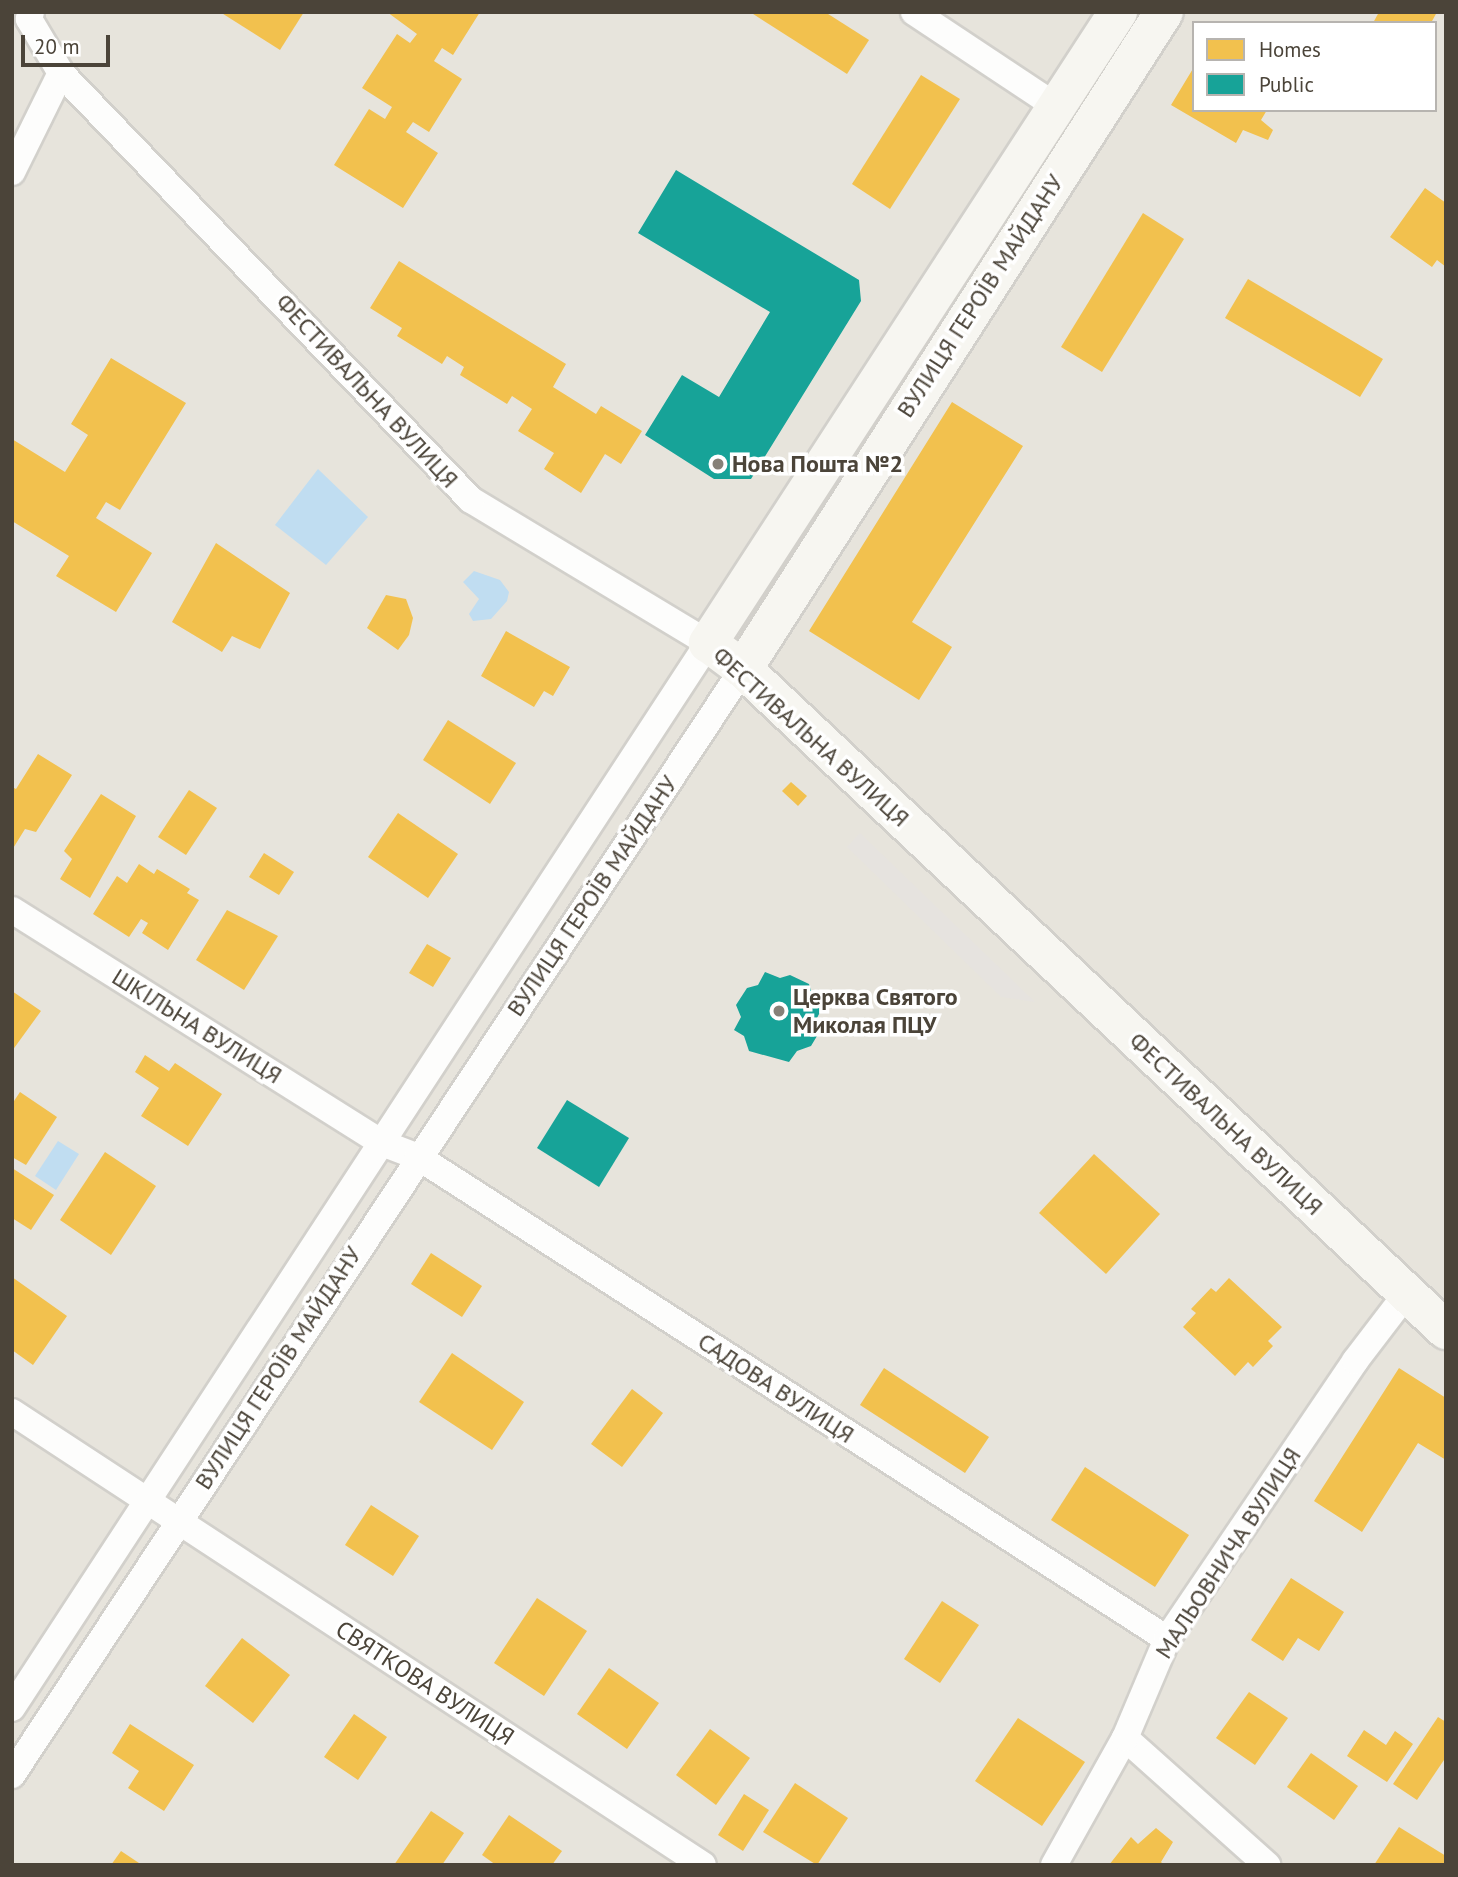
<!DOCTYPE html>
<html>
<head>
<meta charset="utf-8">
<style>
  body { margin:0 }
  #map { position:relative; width:1458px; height:1877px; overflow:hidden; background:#f4f2ee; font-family:"PT Sans",sans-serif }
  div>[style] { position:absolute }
  .residential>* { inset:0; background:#e7e4dc }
  .parking>* { inset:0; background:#e6e3df }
  .water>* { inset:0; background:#c0ddf1 }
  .homes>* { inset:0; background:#f2c14e }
  .public>* { inset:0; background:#17a398 }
  .roads { filter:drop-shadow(2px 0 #d2d0cb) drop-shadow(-2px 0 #d2d0cb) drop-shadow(0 2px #d2d0cb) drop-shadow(0 -2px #d2d0cb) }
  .street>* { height:26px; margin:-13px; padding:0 13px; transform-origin:13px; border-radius:13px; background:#fdfdfc }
  .secondary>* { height:38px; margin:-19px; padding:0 19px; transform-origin:19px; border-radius:19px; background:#f7f6f1 }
  .dots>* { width:19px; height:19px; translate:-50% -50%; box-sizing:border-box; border:4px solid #fff; border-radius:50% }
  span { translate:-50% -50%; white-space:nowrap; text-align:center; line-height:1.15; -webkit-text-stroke:7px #fff; paint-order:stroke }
  .street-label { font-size:24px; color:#4b4439 }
  .poi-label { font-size:24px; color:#4b4439; font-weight:700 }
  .left { translate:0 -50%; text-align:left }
  .frame { position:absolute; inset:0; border:14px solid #4b4439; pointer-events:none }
  .legend { position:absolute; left:1192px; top:21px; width:245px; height:91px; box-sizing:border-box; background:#fff; border:2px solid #b7b4b0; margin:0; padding:9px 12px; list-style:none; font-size:21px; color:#4b4439 }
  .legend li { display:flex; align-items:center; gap:14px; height:35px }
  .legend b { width:35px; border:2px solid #b7b4b0 }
  .scale { position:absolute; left:21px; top:35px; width:89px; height:32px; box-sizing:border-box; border:4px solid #4b4439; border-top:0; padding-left:9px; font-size:21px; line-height:24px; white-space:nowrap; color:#4b4439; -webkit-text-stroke:5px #fff; paint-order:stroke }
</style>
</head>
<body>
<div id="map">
  <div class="residential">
    <i style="clip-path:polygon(evenodd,12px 12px,1446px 12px,1446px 1865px,12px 1865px,12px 12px,1194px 23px,1435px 23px,1435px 110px,1194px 110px,1194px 23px)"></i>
  </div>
  <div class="parking">
    <i style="clip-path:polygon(860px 833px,1035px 1002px,1001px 997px,847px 847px)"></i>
  </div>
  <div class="water">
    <i style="clip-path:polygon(318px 469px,368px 517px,326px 565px,275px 525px)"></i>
    <i style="clip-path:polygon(474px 571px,500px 580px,509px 592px,507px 601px,491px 619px,473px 621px,469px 614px,479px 599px,463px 582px)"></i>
    <i style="clip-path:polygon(58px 1141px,79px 1154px,56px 1190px,35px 1176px)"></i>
  </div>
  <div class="homes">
    <i style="clip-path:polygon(220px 12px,304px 12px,280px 50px)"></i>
    <i style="clip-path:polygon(387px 12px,480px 12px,453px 55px,442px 48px,434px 61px,462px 79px,429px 132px,413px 122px,406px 132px,438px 153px,403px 208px,334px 165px,369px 109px,385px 119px,392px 107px,362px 88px,397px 34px,410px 43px,417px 34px)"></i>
    <i style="clip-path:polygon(750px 12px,825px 12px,869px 40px,847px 74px)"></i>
    <i style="clip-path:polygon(1379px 12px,1437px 12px,1431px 23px,1373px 23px)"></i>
    <i style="clip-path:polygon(1194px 67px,1194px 110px,1267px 110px,1261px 120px,1273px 130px,1268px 140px,1243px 130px,1236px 143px,1171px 105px)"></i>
    <i style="clip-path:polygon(921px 75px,960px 99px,890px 209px,852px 184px)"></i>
    <i style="clip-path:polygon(1425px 188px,1446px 203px,1446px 267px,1437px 260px,1432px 267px,1390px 237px)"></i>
    <i style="clip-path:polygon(1143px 213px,1184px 239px,1102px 372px,1061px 347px)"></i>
    <i style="clip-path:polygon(399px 261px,566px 364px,553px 387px,596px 414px,601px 406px,642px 431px,621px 464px,605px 454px,581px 493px,544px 469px,554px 453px,518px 431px,532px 409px,512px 396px,507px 404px,460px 375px,464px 367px,447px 356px,442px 364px,397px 336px,402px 328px,370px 308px)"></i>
    <i style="clip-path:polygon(1248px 279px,1383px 359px,1360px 397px,1225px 318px)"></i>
    <i style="clip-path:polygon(111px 358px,186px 403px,120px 510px,106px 502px,96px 518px,152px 553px,116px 612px,56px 576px,69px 556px,12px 521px,12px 439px,65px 472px,88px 435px,71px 424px)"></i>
    <i style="clip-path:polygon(952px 402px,1023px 446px,912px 622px,952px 647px,919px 700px,809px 631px)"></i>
    <i style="clip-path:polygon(216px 543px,290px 593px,260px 649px,232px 636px,222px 652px,172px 622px)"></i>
    <i style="clip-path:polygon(386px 595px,406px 599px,413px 618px,409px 635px,398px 650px,367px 628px)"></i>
    <i style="clip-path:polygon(506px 631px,570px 667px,553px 696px,544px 691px,534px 707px,481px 676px)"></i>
    <i style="clip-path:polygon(448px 720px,516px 763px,490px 804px,423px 760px)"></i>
    <i style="clip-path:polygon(38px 754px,72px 775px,36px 832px,25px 829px,12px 850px,12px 787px,16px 789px)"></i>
    <i style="clip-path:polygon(791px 782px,807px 796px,798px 806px,782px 791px)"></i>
    <i style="clip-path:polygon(189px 790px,217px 808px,186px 855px,158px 837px)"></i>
    <i style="clip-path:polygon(101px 794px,136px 816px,90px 898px,60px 879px,72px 859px,64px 851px)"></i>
    <i style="clip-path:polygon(398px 813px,458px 854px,428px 898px,368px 857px)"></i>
    <i style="clip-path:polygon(264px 853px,294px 872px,279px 895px,249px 877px)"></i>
    <i style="clip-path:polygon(139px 864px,154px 874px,157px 869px,190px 889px,187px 893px,199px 900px,168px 950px,142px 933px,148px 923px,141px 919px,129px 937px,93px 914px,117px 876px,127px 883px)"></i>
    <i style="clip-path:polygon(227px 910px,278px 936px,244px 990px,196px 960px)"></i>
    <i style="clip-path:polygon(427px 944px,451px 958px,433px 987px,409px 973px)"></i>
    <i style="clip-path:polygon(12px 991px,41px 1011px,12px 1051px)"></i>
    <i style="clip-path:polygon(145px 1055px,169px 1071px,175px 1063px,222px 1094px,188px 1146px,141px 1116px,159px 1088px,135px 1072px)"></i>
    <i style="clip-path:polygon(20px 1092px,57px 1117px,26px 1165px,12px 1157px,12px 1104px)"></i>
    <i style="clip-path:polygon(105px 1152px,156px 1186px,111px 1255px,60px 1220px)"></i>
    <i style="clip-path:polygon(1094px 1154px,1160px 1214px,1106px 1274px,1039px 1213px)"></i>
    <i style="clip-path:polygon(12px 1168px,54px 1195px,31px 1230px,12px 1218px)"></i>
    <i style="clip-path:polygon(431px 1253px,482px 1286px,462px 1317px,411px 1284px)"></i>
    <i style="clip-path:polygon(12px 1277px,67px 1316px,33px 1365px,12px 1350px)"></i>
    <i style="clip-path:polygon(1229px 1278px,1282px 1327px,1268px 1341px,1273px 1346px,1253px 1367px,1248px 1362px,1235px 1376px,1183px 1327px,1196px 1313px,1191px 1309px,1211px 1288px,1216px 1292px)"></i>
    <i style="clip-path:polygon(452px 1353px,524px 1402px,492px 1450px,419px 1402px)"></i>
    <i style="clip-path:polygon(884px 1368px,989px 1437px,965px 1473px,860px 1405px)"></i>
    <i style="clip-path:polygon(1399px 1368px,1446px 1398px,1446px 1460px,1418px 1443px,1362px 1532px,1314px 1501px)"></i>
    <i style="clip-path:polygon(632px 1389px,663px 1413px,622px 1467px,591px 1444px)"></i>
    <i style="clip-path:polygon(1085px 1467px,1189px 1535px,1155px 1587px,1051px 1520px)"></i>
    <i style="clip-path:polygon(371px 1505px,419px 1536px,393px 1576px,345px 1545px)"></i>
    <i style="clip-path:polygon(1291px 1578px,1344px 1612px,1319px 1651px,1298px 1638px,1283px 1661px,1251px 1640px)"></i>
    <i style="clip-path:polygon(537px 1598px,587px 1631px,544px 1696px,494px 1663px)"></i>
    <i style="clip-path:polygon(942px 1601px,979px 1625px,940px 1683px,904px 1659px)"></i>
    <i style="clip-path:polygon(242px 1638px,290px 1675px,253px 1723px,205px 1686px)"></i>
    <i style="clip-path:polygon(609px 1668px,659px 1703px,627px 1749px,577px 1714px)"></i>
    <i style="clip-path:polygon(1249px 1692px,1288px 1718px,1255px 1765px,1216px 1738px)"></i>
    <i style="clip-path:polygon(354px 1714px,387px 1737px,358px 1780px,324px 1757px)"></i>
    <i style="clip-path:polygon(1438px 1717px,1446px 1722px,1446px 1757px,1417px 1800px,1393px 1784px)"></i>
    <i style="clip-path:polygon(1018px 1718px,1085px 1762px,1042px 1826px,975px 1781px)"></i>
    <i style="clip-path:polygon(130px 1724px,194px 1765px,164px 1811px,128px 1788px,139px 1771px,112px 1753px)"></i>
    <i style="clip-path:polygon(710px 1729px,750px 1758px,716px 1805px,676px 1775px)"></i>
    <i style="clip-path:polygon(1364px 1730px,1386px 1745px,1395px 1731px,1413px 1744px,1387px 1782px,1347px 1756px)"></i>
    <i style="clip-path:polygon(1311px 1753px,1358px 1786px,1334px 1820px,1287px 1787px)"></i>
    <i style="clip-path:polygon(795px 1783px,848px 1818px,817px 1865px,763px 1832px)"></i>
    <i style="clip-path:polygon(744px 1794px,769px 1810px,743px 1851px,718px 1835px)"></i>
    <i style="clip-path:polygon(431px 1811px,464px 1833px,442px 1865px,394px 1865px)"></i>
    <i style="clip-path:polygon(509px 1815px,562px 1851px,552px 1865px,496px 1865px,482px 1855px)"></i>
    <i style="clip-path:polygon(1399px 1827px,1446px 1856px,1446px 1865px,1374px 1865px)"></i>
    <i style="clip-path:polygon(1156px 1828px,1173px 1842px,1161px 1862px,1164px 1865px,1109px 1865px,1131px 1837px,1138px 1844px)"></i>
    <i style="clip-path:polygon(121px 1851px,142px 1865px,111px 1865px)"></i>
  </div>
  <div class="public">
    <i style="clip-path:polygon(676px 170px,859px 280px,861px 301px,751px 479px,714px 479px,645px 435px,682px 375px,719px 397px,770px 312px,638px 233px)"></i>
    <i style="clip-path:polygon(765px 972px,780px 978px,790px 975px,809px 984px,813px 997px,824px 1004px,817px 1018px,820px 1031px,811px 1046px,797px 1051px,789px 1062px,749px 1051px,744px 1036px,734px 1030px,741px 1017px,736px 1005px,747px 988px,758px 985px)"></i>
    <i style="clip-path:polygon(567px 1100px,629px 1138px,599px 1187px,537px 1148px)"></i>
  </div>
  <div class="roads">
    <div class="street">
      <i style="left:914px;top:12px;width:172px;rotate:33.6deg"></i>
      <i style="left:12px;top:172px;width:110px;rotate:-63.7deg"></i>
      <i style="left:12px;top:910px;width:437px;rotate:32.2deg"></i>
      <i style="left:382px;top:1143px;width:39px;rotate:21deg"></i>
      <i style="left:418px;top:1157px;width:891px;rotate:32.76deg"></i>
      <i style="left:12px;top:1412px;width:826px;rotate:33.25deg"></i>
      <i style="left:12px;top:1708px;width:1272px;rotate:-56.83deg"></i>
      <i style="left:708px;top:643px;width:277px;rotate:-148.9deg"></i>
      <i style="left:471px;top:500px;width:592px;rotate:-133.84deg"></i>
      <i style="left:61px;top:73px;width:63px;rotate:-120.7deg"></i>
      <i style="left:29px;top:19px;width:7px;rotate:-74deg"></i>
      <i style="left:1125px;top:1738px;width:191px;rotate:41.8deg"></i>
      <i style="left:12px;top:1775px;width:1326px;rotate:-56.54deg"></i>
      <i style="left:1054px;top:1865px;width:145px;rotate:-60.8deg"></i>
      <i style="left:1125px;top:1738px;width:108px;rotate:-67deg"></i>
      <i style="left:1167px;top:1639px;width:336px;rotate:-55.9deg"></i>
      <i style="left:1355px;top:1361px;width:86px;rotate:-52.6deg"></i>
    </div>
    <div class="secondary">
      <i style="left:1118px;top:12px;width:753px;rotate:123.01deg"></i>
      <i style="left:708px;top:643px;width:44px;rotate:36.6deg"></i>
      <i style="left:743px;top:669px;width:965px;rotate:43.24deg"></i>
      <i style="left:743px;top:669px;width:780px;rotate:-57.35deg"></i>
    </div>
  </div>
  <div class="dots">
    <i style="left:718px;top:464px;background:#868178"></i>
    <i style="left:779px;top:1011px;background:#868178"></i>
  </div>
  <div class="street-label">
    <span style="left:980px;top:296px;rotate:-57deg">ВУЛИЦЯ ГЕРОЇВ МАЙДАНУ</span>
    <span style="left:367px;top:391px;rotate:47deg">ФЕСТИВАЛЬНА ВУЛИЦЯ</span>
    <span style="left:811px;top:737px;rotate:42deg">ФЕСТИВАЛЬНА ВУЛИЦЯ</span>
    <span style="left:592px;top:896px;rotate:-56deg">ВУЛИЦЯ ГЕРОЇВ МАЙДАНУ</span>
    <span style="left:197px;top:1026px;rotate:32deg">ШКІЛЬНА ВУЛИЦЯ</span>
    <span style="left:1226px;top:1124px;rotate:43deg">ФЕСТИВАЛЬНА ВУЛИЦЯ</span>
    <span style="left:278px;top:1368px;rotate:-57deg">ВУЛИЦЯ ГЕРОЇВ МАЙДАНУ</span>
    <span style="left:776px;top:1388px;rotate:33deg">САДОВА ВУЛИЦЯ</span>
    <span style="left:1228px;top:1553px;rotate:-57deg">МАЛЬОВНИЧА ВУЛИЦЯ</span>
    <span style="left:425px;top:1683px;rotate:33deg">СВЯТКОВА ВУЛИЦЯ</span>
  </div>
  <div class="poi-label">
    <span class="left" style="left:732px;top:464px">Нова Пошта №2</span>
    <span class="left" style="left:793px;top:1011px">Церква Святого<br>Миколая ПЦУ</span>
  </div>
  <div class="frame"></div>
  <ul class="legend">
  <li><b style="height:19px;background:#f2c14e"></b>Homes</li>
  <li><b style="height:19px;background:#17a398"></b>Public</li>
  </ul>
  <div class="scale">20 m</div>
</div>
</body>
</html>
